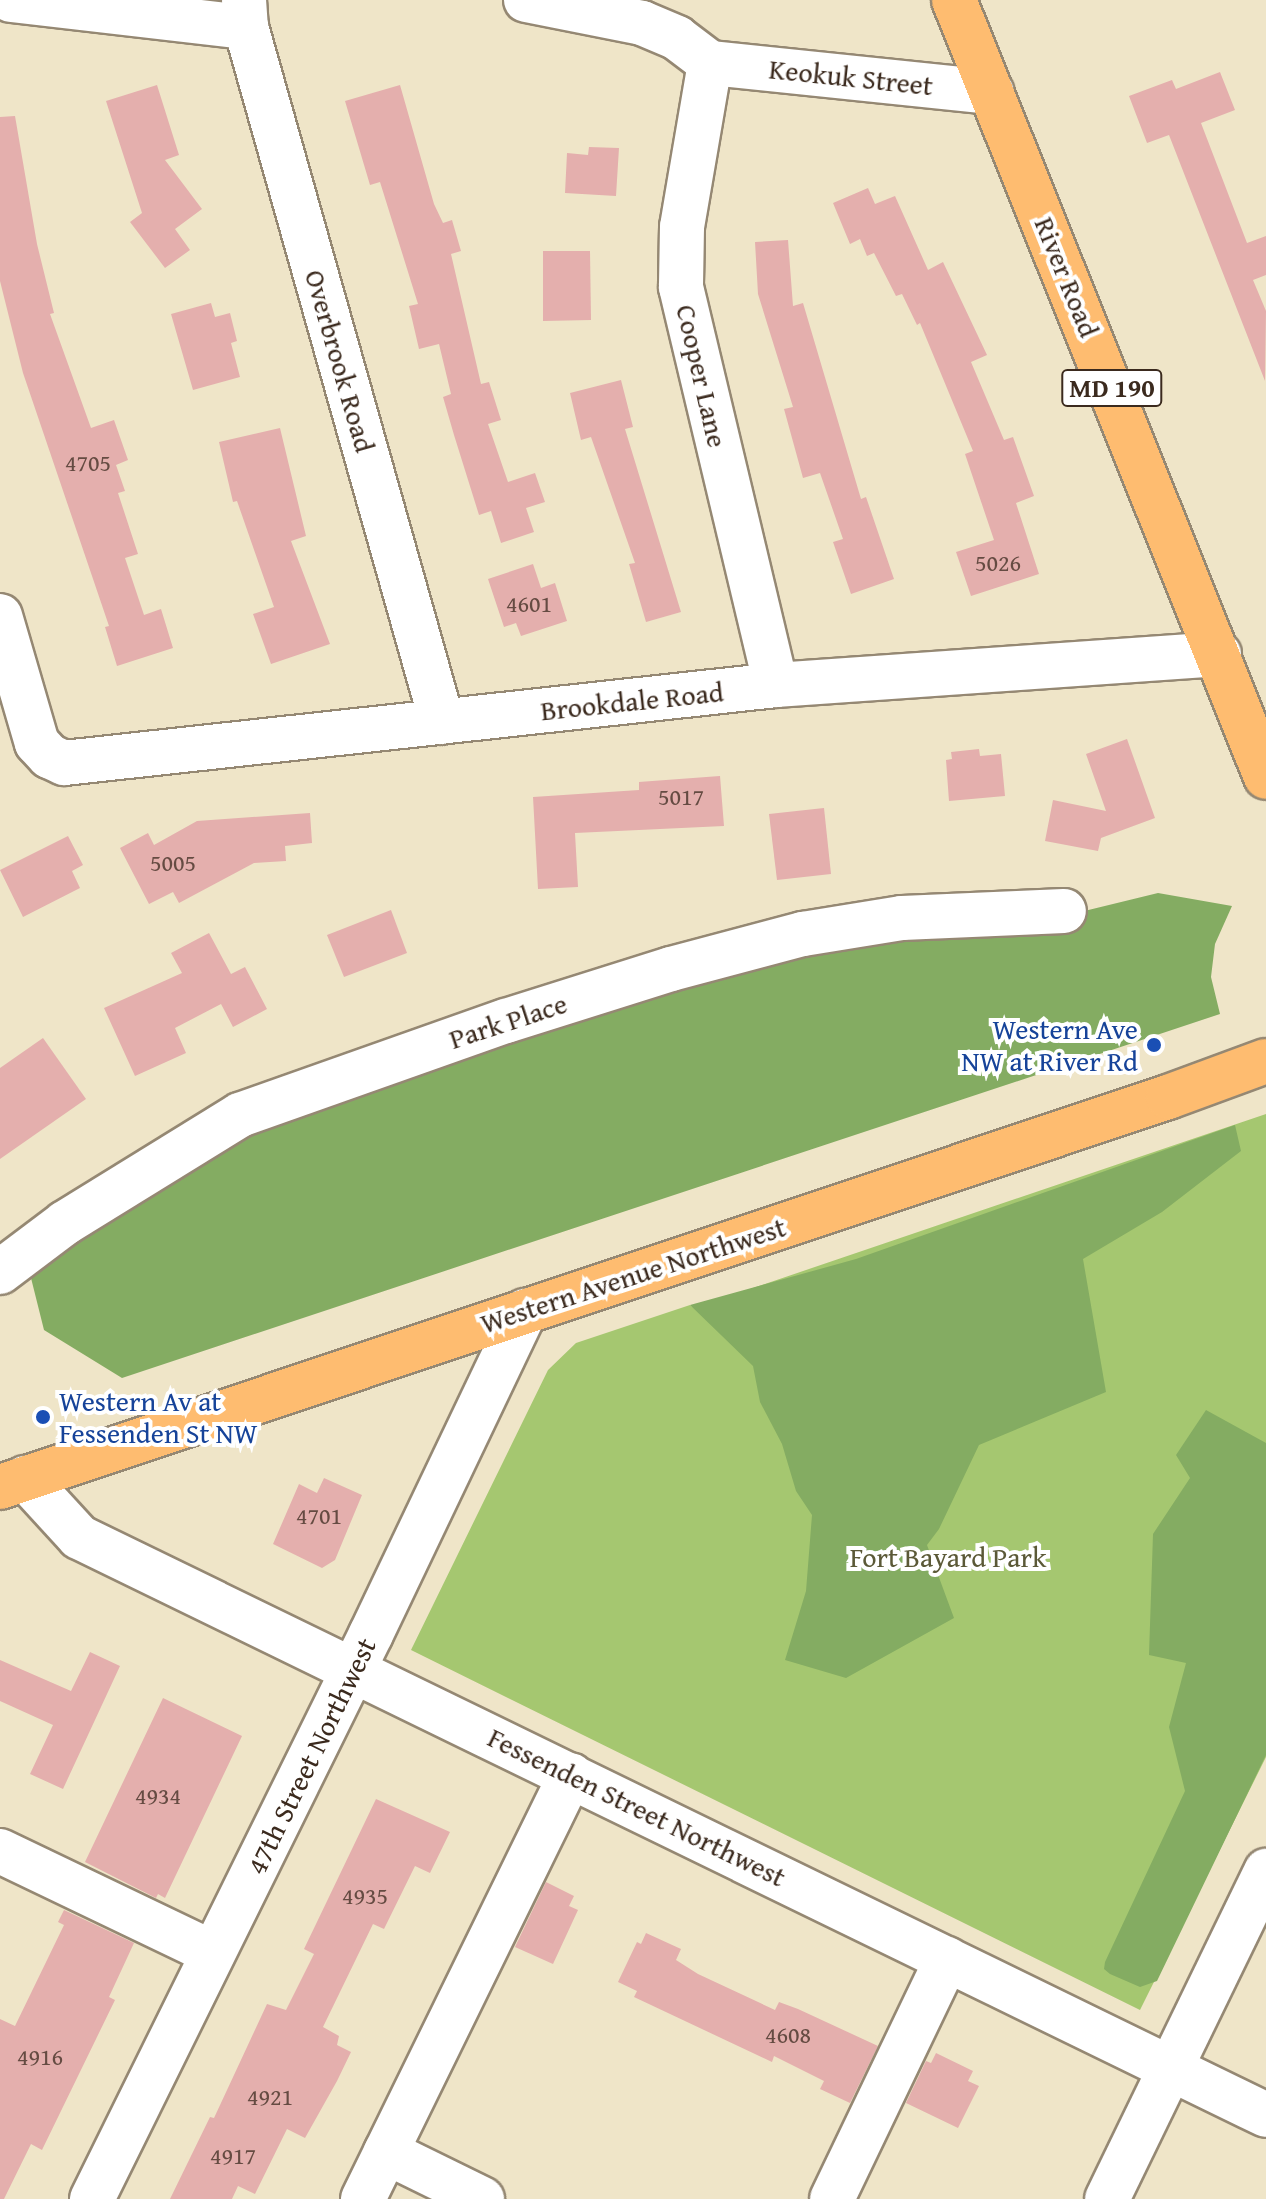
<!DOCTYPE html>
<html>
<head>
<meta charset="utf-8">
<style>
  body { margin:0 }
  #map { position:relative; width:1266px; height:2199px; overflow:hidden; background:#efe5c8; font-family:"Gentium Book Plus",serif }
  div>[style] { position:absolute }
  .green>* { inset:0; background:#a5c770 }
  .forest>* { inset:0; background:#84ac62 }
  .building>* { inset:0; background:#e4afad }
  .roads { filter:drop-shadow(2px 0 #958873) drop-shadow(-2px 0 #958873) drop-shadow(0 2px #958873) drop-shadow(0 -2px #958873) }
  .minor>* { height:44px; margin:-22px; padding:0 22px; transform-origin:22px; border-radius:22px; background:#fff }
  .major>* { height:44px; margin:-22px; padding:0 22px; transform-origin:22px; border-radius:22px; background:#febc70 }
  .dots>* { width:22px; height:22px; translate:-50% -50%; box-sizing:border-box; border:4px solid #fff; border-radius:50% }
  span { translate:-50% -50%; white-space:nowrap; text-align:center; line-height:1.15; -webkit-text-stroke:8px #fff; paint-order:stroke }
  .number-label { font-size:24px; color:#654b42 }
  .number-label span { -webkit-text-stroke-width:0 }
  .shield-label span { padding:2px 6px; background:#fff; border:2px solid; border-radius:6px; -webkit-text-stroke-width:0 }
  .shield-label { font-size:26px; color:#3b2a1e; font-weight:700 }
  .street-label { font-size:28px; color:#3b2a1e }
  .transit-label { font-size:28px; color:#164399 }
  .right { translate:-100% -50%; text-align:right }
  .left { translate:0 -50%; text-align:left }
  .park-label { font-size:28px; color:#5b5937 }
</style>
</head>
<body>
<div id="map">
  <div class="green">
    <i style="clip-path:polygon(1266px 1114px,1266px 1757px,1140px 2010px,411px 1650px,548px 1370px,576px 1343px,690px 1305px,694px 1308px)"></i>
  </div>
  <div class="forest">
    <i style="clip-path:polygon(1158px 893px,1232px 906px,1215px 944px,1211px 977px,1220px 1014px,122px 1378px,44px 1330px,29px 1270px,262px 1114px,790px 954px,1027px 925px)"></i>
    <i style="clip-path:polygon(1235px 1125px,1241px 1151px,1162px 1212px,1083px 1259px,1106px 1392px,979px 1445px,939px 1529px,927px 1545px,954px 1618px,846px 1678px,785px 1660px,806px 1591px,812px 1515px,796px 1491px,782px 1444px,760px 1402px,753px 1366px,690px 1305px,856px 1259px)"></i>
    <i style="clip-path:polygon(1206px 1410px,1266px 1443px,1266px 1755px,1157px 1981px,1140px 1987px,1110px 1974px,1104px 1969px,1105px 1962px,1185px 1791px,1169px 1727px,1186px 1663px,1149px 1655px,1153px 1534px,1190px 1478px,1176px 1455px)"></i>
  </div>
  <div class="building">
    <i style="clip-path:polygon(1220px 72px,1235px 110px,1201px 123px,1247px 243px,1266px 236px,1266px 275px,1253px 280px,1266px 311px,1265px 381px,1169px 135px,1147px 143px,1129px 96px,1172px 80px,1176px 89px)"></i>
    <i style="clip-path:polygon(157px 85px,179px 155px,165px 160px,202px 209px,175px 229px,190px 250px,165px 268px,130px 222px,142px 213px,106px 101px)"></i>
    <i style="clip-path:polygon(400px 85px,434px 204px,443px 223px,452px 220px,461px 251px,451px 254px,481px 384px,489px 382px,501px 420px,488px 424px,508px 482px,535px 473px,545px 502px,526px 508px,534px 532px,501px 543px,491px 511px,479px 515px,454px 435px,443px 397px,451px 394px,439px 344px,419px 349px,409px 306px,418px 304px,380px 182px,370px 185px,345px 101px)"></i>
    <i style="clip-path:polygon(15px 116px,37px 244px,54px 313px,50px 314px,91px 428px,114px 420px,128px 460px,116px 465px,125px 491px,118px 493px,138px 554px,125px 558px,144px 615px,161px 609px,173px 648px,117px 666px,105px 627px,109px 626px,23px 373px,0 281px,0 117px)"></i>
    <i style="clip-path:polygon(589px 147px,619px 148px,616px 196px,565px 193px,567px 153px,588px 155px)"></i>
    <i style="clip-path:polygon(868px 188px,875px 204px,895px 196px,928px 270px,943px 262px,987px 355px,971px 362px,1004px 440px,1013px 437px,1034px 496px,1016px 503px,1039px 574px,971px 596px,956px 552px,994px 540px,965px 454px,973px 451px,920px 323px,917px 325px,902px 294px,896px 296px,874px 253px,867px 256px,860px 239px,850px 244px,833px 203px)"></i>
    <i style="clip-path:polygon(788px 240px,793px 306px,803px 303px,861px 499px,866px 497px,894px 579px,851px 594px,833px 542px,843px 539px,820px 473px,803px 478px,784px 409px,793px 407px,758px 294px,755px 242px)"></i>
    <i style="clip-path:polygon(543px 251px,590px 251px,591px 320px,543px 321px)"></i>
    <i style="clip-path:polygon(211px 303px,215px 317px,230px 313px,237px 341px,231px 343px,240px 377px,193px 390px,171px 314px)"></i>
    <i style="clip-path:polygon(621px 380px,633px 427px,625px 429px,681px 612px,646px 622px,629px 564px,635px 563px,591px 437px,581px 440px,570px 393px)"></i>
    <i style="clip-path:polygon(280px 428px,306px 536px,291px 541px,330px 644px,271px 664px,253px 614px,274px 607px,237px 501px,233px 502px,219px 442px)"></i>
    <i style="clip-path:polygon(533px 564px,541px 588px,555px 583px,567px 621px,521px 636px,516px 623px,504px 627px,488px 579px)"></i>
    <i style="clip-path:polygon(1127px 739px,1155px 818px,1101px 838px,1098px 851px,1045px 841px,1053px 800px,1106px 811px,1086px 754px)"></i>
    <i style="clip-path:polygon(979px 749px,980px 756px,1001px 754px,1005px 796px,949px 801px,946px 760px,952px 759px,951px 752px)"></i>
    <i style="clip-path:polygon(720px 776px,724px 826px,575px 833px,578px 887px,538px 889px,533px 797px,639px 790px,639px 782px)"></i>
    <i style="clip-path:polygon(824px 808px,831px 874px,777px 880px,769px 814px)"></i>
    <i style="clip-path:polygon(310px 813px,312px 843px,285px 846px,286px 861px,254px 863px,179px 903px,173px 892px,149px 904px,120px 848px,148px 833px,154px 845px,197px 821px)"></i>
    <i style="clip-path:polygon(68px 836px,83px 865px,72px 871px,80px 888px,23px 917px,0 870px)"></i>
    <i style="clip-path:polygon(391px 910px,407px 953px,344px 977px,327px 935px)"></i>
    <i style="clip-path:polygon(209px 933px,231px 974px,245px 967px,267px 1009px,233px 1027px,221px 1004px,175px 1028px,186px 1053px,135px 1076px,104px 1008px,182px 973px,171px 953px)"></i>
    <i style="clip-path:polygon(43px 1038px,86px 1099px,0 1159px,0 1068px)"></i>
    <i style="clip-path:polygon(324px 1478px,362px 1495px,335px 1560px,322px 1568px,273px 1544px,299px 1484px,317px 1493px)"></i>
    <i style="clip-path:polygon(90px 1652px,120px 1666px,63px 1789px,30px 1774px,53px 1725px,0 1701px,0 1660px,71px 1691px)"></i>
    <i style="clip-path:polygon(163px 1698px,242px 1736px,165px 1898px,158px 1894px,156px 1898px,85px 1862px)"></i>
    <i style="clip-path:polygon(376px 1799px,450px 1832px,430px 1873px,415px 1866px,384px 1929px,373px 1924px,323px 2027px,339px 2036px,337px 2045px,351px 2052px,337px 2081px,305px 2138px,287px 2129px,255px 2194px,238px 2186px,232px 2199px,170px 2199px,210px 2117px,214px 2118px,267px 2004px,286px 2010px,314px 1954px,304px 1949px)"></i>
    <i style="clip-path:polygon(546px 1882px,574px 1896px,569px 1906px,578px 1910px,553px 1964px,515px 1947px)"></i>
    <i style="clip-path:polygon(64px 1910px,134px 1943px,109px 1997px,115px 2000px,42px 2150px,31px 2144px,4px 2199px,0 2199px,0 2019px,15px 2026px,64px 1925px,58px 1922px)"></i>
    <i style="clip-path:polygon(646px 1933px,681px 1949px,676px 1960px,698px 1974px,775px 2010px,779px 2002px,798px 2009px,878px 2046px,850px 2103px,820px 2089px,824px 2081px,774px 2056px,772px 2062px,634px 1997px,637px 1991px,618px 1982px,637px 1942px,641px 1944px)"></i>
    <i style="clip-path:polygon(936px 2053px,973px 2071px,968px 2081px,979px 2086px,958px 2128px,906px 2103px,926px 2061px,931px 2063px)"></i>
  </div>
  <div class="roads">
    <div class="minor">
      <i style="left:11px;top:0;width:237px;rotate:6.6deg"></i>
      <i style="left:244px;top:0;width:27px;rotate:86deg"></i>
      <i style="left:246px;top:27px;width:722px;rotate:74.25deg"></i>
      <i style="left:526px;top:0;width:118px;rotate:11.2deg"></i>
      <i style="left:642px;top:23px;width:38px;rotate:23deg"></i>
      <i style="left:677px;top:38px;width:41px;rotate:37.1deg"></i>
      <i style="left:710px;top:63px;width:283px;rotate:5.9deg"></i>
      <i style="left:710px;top:63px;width:166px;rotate:99.7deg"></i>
      <i style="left:682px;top:227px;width:60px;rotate:91deg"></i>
      <i style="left:681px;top:287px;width:409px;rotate:76.6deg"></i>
      <i style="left:0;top:616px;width:132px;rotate:73.8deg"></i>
      <i style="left:37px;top:743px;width:18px;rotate:47deg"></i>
      <i style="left:49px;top:756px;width:17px;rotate:25deg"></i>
      <i style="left:64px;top:763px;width:716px;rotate:-6.25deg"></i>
      <i style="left:776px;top:685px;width:444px;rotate:-4deg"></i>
      <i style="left:0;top:1272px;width:81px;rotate:-37deg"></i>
      <i style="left:65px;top:1223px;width:206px;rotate:-31.7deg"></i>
      <i style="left:240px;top:1115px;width:282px;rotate:-19.5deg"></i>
      <i style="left:506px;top:1021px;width:173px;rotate:-17.5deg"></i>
      <i style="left:671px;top:969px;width:137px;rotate:-14.9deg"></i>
      <i style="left:803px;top:934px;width:100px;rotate:-9.2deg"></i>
      <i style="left:902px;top:918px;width:162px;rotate:-2.5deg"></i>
      <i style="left:25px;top:1478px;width:80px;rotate:47.5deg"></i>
      <i style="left:79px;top:1537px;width:1320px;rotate:25.96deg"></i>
      <i style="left:0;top:1851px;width:236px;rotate:25.6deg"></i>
      <i style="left:386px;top:2152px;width:107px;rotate:26.1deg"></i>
      <i style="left:92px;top:2199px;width:630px;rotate:-63.72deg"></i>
      <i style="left:371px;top:1634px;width:358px;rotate:-64.5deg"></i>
      <i style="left:363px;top:2199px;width:472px;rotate:-63.9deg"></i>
      <i style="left:832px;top:2199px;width:266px;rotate:-64.4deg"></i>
      <i style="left:1107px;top:2199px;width:365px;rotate:-64.1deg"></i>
    </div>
    <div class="major">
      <i style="left:954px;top:0;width:837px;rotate:68.12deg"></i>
      <i style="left:0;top:1487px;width:1231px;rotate:-18.46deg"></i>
      <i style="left:1168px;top:1097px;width:104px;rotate:-20.2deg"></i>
    </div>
  </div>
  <div class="dots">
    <i style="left:1154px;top:1045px;background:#1a4fb4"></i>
    <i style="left:43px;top:1417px;background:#1a4fb4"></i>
  </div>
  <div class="number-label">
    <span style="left:88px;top:463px">4705</span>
    <span style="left:998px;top:563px">5026</span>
    <span style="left:529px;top:604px">4601</span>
    <span style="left:681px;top:797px">5017</span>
    <span style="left:173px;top:863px">5005</span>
    <span style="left:319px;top:1516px">4701</span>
    <span style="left:158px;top:1796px">4934</span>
    <span style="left:365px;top:1896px">4935</span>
    <span style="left:788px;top:2035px">4608</span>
    <span style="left:40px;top:2057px">4916</span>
    <span style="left:270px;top:2097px">4921</span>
    <span style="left:233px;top:2156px">4917</span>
  </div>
  <div class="shield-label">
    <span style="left:1112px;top:388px">MD 190</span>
  </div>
  <div class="street-label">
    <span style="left:851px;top:77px;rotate:6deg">Keokuk Street</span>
    <span style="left:1067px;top:277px;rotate:68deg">River Road</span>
    <span style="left:340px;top:361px;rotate:74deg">Overbrook Road</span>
    <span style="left:702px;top:376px;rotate:77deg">Cooper Lane</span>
    <span style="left:632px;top:701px;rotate:-6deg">Brookdale Road</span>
    <span style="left:508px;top:1021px;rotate:-18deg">Park Place</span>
    <span style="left:633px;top:1275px;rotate:-18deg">Western Avenue Northwest</span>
    <span style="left:311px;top:1756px;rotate:-64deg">47th Street Northwest</span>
    <span style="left:637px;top:1807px;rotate:26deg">Fessenden Street Northwest</span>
  </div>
  <div class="transit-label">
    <span class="right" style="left:1138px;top:1045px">Western Ave<br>NW at River Rd</span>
    <span class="left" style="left:59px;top:1417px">Western Av at<br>Fessenden St NW</span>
  </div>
  <div class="park-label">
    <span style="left:948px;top:1557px">Fort Bayard Park</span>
  </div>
</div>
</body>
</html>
